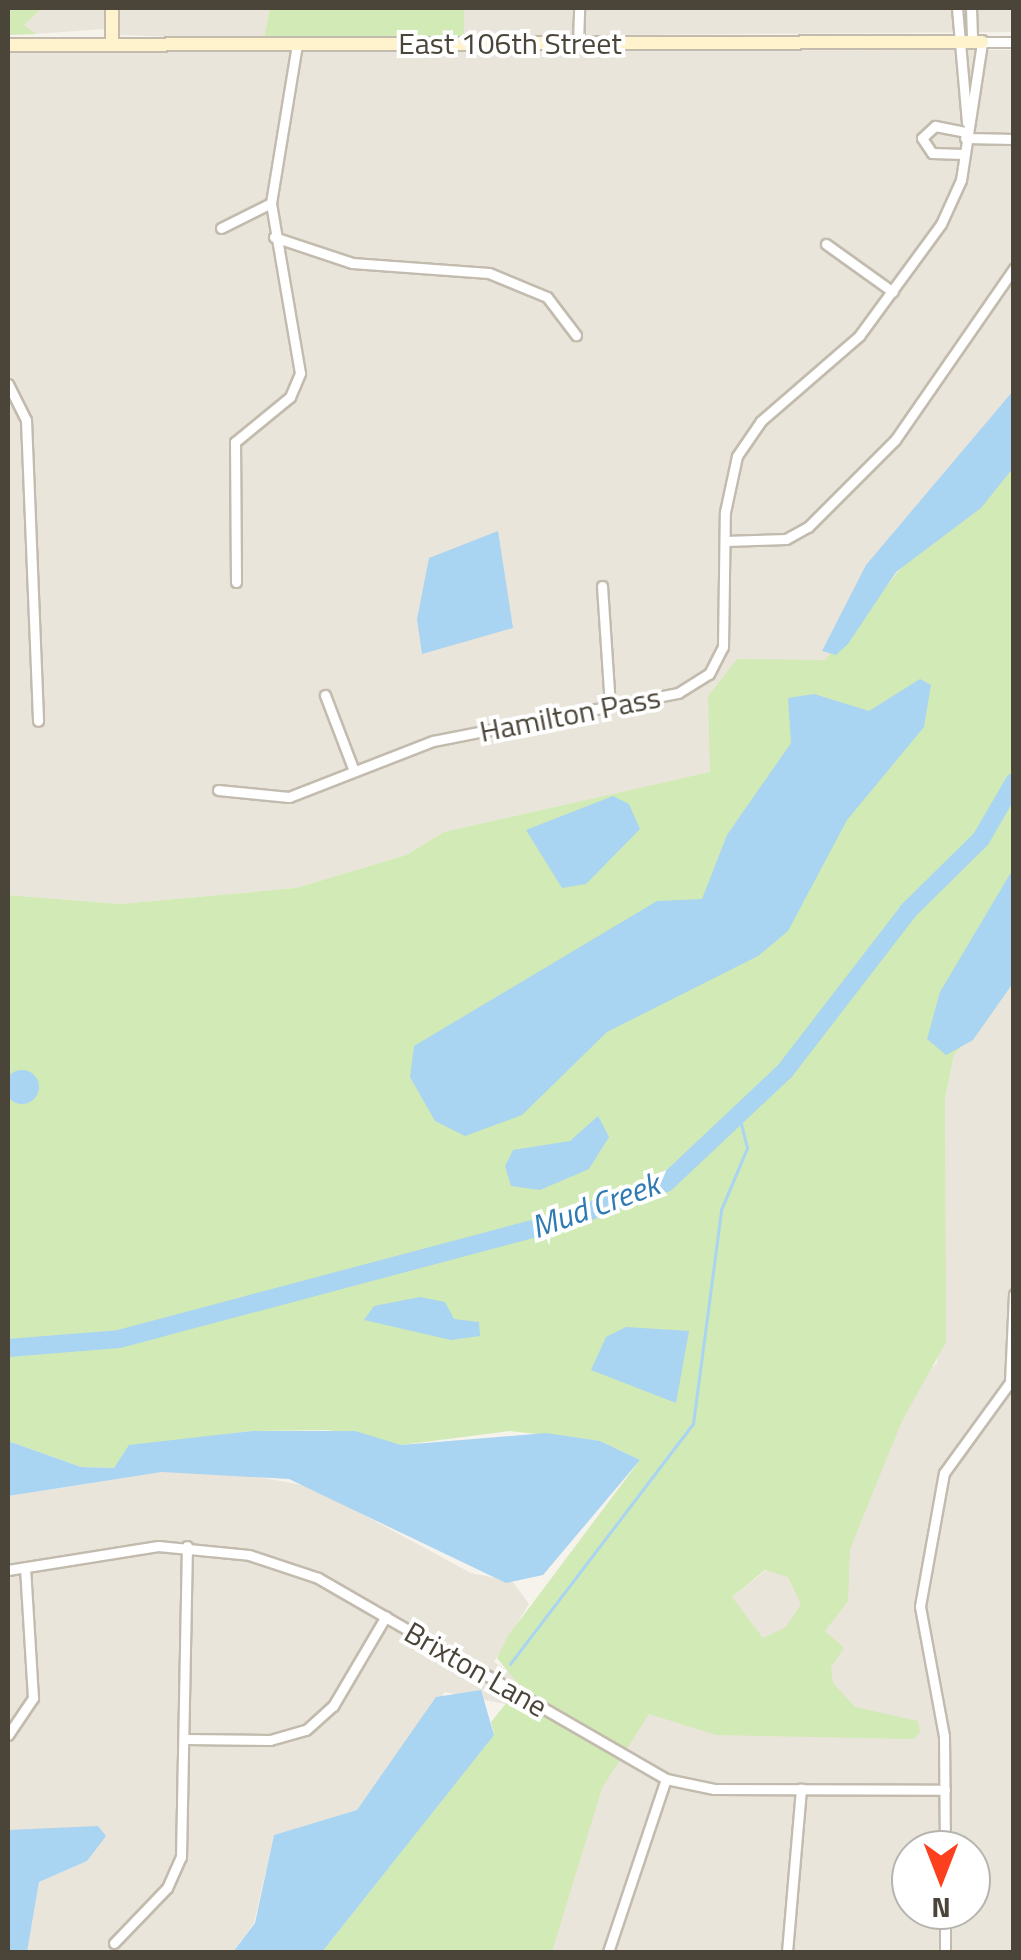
<!DOCTYPE html>
<html>
<head>
<meta charset="utf-8">
<style>
  body { margin:0 }
  #map { position:relative; width:1021px; height:1960px; overflow:hidden; background:#f6f3ec; font-family:"Titillium Web",sans-serif }
  div>[style] { position:absolute }
  .residential>* { inset:0; background:#eae5da }
  .green>* { inset:0; background:#d2eab5 }
  .water>* { inset:0; background:#a9d4f2 }
  .round { border-radius:50% }
  .stream>* { height:2.5px; margin:-1.25px; padding:0 1.25px; transform-origin:1.25px; border-radius:1.25px; background:#a9d4f2 }
  .river>* { height:18px; margin:-9px; padding:0 9px; transform-origin:9px; border-radius:9px; background:#a9d4f2 }
  .roads { filter:drop-shadow(2px 0 #c2bbae) drop-shadow(-2px 0 #c2bbae) drop-shadow(0 2px #c2bbae) drop-shadow(0 -2px #c2bbae) }
  .street>* { height:9px; margin:-4.5px; padding:0 4.5px; transform-origin:4.5px; border-radius:4.5px; background:#fff }
  .secondary>* { height:12px; margin:-6px; padding:0 6px; transform-origin:6px; border-radius:6px; background:#fff3cd }
  span { translate:-50% -50%; white-space:nowrap; text-align:center; line-height:1.15; -webkit-text-stroke:8px #fff; paint-order:stroke }
  .street-label { font-size:30px; color:#4b4439 }
  .water-label { font-size:32px; color:#2e7ab2; font-style:italic }
  .frame { position:absolute; inset:0; border:10px solid #4b4439; pointer-events:none }
  .north { position:absolute; left:891px; top:1830px; width:100px; height:100px; box-sizing:border-box; background:#fff; border:2px solid #b7b4b0; border-radius:50%; rotate:180deg; font-size:28px; font-weight:700; line-height:40px; text-align:center; color:#4b4439 }
  .north::after { content:''; display:block; margin:auto; width:35px; height:45px; background:#fc3f1d; clip-path:polygon(50% 0,100% 100%,50% 72%,0 100%) }
</style>
</head>
<body>
<div id="map">
  <div class="residential">
    <i style="clip-path:polygon(42px 8px,106px 8px,104px 29px,36px 34px,23px 26px)"></i>
    <i style="clip-path:polygon(120px 8px,270px 8px,264px 38px,202px 38px,120px 35px)"></i>
    <i style="clip-path:polygon(464px 8px,1013px 8px,1013px 32px,464px 36px)"></i>
    <i style="clip-path:polygon(1013px 50px,1013px 431px,825px 660px,737px 660px,708px 696px,711px 772px,444px 832px,406px 855px,296px 888px,120px 904px,8px 895px,8px 52px)"></i>
    <i style="clip-path:polygon(evenodd,1013px 931px,1013px 1952px,539px 1952px,515px 1706px,445px 1692px,357px 1810px,274px 1835px,254px 1923px,233px 1952px,27px 1952px,39px 1882px,87px 1861px,63px 1830px,8px 1830px,8px 1496px,162px 1472px,222px 1470px,312px 1487px,471px 1573px,513px 1582px,529px 1604px,494px 1662px,616px 1738px,717px 1609px,800px 1543px,896px 1398px,937px 1363px,945px 1099px,954px 1055px,1013px 931px,911px 1850px,971px 1850px,971px 1910px,911px 1910px,911px 1850px)"></i>
  </div>
  <div class="green">
    <i style="clip-path:polygon(8px 8px,42px 8px,24px 25px,36px 34px,8px 35px)"></i>
    <i style="clip-path:polygon(270px 8px,464px 8px,464px 36px,264px 38px)"></i>
    <i style="clip-path:polygon(evenodd,1013px 433px,1013px 983px,954px 1055px,945px 1099px,946px 1342px,902px 1421px,850px 1549px,848px 1601px,825px 1631px,844px 1648px,831px 1667px,833px 1683px,855px 1707px,918px 1721px,920px 1732px,914px 1739px,716px 1735px,649px 1714px,602px 1788px,552px 1952px,322px 1952px,494px 1734px,491px 1722px,520px 1686px,497px 1658px,508px 1636px,640px 1460px,600px 1441px,510px 1431px,401px 1445px,328px 1430px,252px 1431px,134px 1446px,114px 1468px,81px 1467px,8px 1441px,8px 895px,120px 904px,296px 888px,406px 855px,444px 832px,710px 772px,708px 696px,737px 659px,825px 660px,1013px 433px,765px 1570px,788px 1577px,801px 1604px,786px 1627px,763px 1638px,732px 1597px,765px 1570px)"></i>
  </div>
  <div class="water">
    <i style="clip-path:polygon(1013px 391px,1013px 468px,981px 508px,896px 572px,848px 644px,836px 655px,822px 651px,866px 565px)"></i>
    <i style="clip-path:polygon(498px 531px,513px 628px,422px 654px,417px 619px,429px 558px)"></i>
    <i style="clip-path:polygon(920px 679px,931px 685px,924px 727px,847px 820px,788px 931px,758px 956px,607px 1032px,522px 1115px,465px 1136px,435px 1121px,410px 1077px,414px 1046px,657px 901px,702px 899px,727px 835px,791px 743px,788px 698px,814px 694px,869px 711px)"></i>
    <i style="clip-path:polygon(613px 796px,629px 804px,640px 829px,586px 884px,562px 888px,526px 830px)"></i>
    <i style="clip-path:polygon(1013px 869px,1013px 983px,973px 1040px,946px 1055px,927px 1039px,940px 992px)"></i>
    <i class="round" style="left:5px;top:1070px;width:34px;height:34px"></i>
    <i style="clip-path:polygon(598px 1116px,609px 1137px,589px 1169px,540px 1190px,511px 1186px,505px 1166px,513px 1150px,570px 1141px)"></i>
    <i style="clip-path:polygon(420px 1297px,445px 1302px,454px 1319px,479px 1322px,480px 1336px,451px 1340px,364px 1320px,374px 1306px)"></i>
    <i style="clip-path:polygon(626px 1327px,689px 1331px,676px 1403px,591px 1370px,606px 1337px)"></i>
    <i style="clip-path:polygon(252px 1431px,355px 1431px,401px 1445px,546px 1433px,600px 1441px,640px 1460px,543px 1575px,506px 1583px,289px 1479px,162px 1472px,8px 1496px,8px 1441px,81px 1467px,114px 1468px,129px 1445px)"></i>
    <i style="clip-path:polygon(481px 1690px,494px 1735px,322px 1952px,233px 1952px,255px 1923px,274px 1835px,357px 1810px,436px 1697px)"></i>
    <i style="clip-path:polygon(98px 1826px,106px 1836px,87px 1861px,39px 1882px,27px 1952px,8px 1952px,8px 1830px)"></i>
  </div>
  <div class="stream">
    <i style="left:510px;top:1664px;width:302px;rotate:-52.7deg"></i>
    <i style="left:693px;top:1424px;width:216px;rotate:-82.5deg"></i>
    <i style="left:721px;top:1210px;width:67px;rotate:-67.2deg"></i>
    <i style="left:747px;top:1148px;width:30px;rotate:-104deg"></i>
  </div>
  <div class="river">
    <i style="left:8px;top:1348px;width:111px;rotate:-4.6deg"></i>
    <i style="left:119px;top:1339px;width:459px;rotate:-14.9deg"></i>
    <i style="left:563px;top:1221px;width:110px;rotate:-20.3deg"></i>
    <i style="left:666px;top:1183px;width:163px;rotate:-43.3deg"></i>
    <i style="left:785px;top:1071px;width:202px;rotate:-52.4deg"></i>
    <i style="left:908px;top:911px;width:103px;rotate:-44.6deg"></i>
    <i style="left:981px;top:839px;width:66px;rotate:-59.9deg"></i>
  </div>
  <div class="roads">
    <div class="street">
      <i style="left:957px;top:8px;width:115px;rotate:85deg"></i>
      <i style="left:971px;top:8px;width:34px;rotate:88deg"></i>
      <i style="left:578px;top:42px;width:34px;rotate:-88deg"></i>
      <i style="left:965px;top:138px;width:49px;rotate:1.2deg"></i>
      <i style="left:964px;top:154px;width:32px;rotate:-178deg"></i>
      <i style="left:932px;top:153px;width:18px;rotate:-124deg"></i>
      <i style="left:922px;top:138px;width:18px;rotate:-43deg"></i>
      <i style="left:935px;top:126px;width:32px;rotate:11deg"></i>
      <i style="left:221px;top:228px;width:56px;rotate:-26.6deg"></i>
      <i style="left:274px;top:237px;width:82px;rotate:18.4deg"></i>
      <i style="left:352px;top:263px;width:137px;rotate:4.2deg"></i>
      <i style="left:489px;top:273px;width:63px;rotate:22.5deg"></i>
      <i style="left:547px;top:297px;width:48px;rotate:52.7deg"></i>
      <i style="left:826px;top:244px;width:82px;rotate:35.6deg"></i>
      <i style="left:8px;top:384px;width:40px;rotate:63.4deg"></i>
      <i style="left:26px;top:420px;width:301px;rotate:87.7deg"></i>
      <i style="left:725px;top:541px;width:61px;rotate:-1.9deg"></i>
      <i style="left:786px;top:539px;width:25px;rotate:-29deg"></i>
      <i style="left:808px;top:527px;width:123px;rotate:-45deg"></i>
      <i style="left:895px;top:440px;width:209px;rotate:-55.3deg"></i>
      <i style="left:236px;top:582px;width:140px;rotate:-90.4deg"></i>
      <i style="left:235px;top:442px;width:71px;rotate:-39.3deg"></i>
      <i style="left:290px;top:397px;width:26px;rotate:-67deg"></i>
      <i style="left:300px;top:373px;width:172px;rotate:-99.7deg"></i>
      <i style="left:271px;top:203px;width:160px;rotate:-80.7deg"></i>
      <i style="left:602px;top:586px;width:120px;rotate:86.2deg"></i>
      <i style="left:325px;top:695px;width:81px;rotate:69.1deg"></i>
      <i style="left:218px;top:790px;width:71px;rotate:5.6deg"></i>
      <i style="left:289px;top:797px;width:155px;rotate:-21.3deg"></i>
      <i style="left:433px;top:741px;width:250px;rotate:-11.1deg"></i>
      <i style="left:678px;top:693px;width:36px;rotate:-32deg"></i>
      <i style="left:709px;top:674px;width:30px;rotate:-63deg"></i>
      <i style="left:723px;top:647px;width:135px;rotate:-89.2deg"></i>
      <i style="left:725px;top:512px;width:57px;rotate:-77.9deg"></i>
      <i style="left:737px;top:456px;width:42px;rotate:-55.6deg"></i>
      <i style="left:761px;top:421px;width:130px;rotate:-40.9deg"></i>
      <i style="left:859px;top:336px;width:139px;rotate:-53.8deg"></i>
      <i style="left:941px;top:224px;width:48px;rotate:-65.6deg"></i>
      <i style="left:961px;top:180px;width:140px;rotate:-81.3deg"></i>
      <i style="left:982px;top:42px;width:32px"></i>
      <i style="left:8px;top:1570px;width:152px;rotate:-9.1deg"></i>
      <i style="left:158px;top:1546px;width:91px;rotate:5.6deg"></i>
      <i style="left:249px;top:1555px;width:73px;rotate:18.4deg"></i>
      <i style="left:318px;top:1578px;width:402px;rotate:30deg"></i>
      <i style="left:666px;top:1779px;width:49px;rotate:11.8deg"></i>
      <i style="left:714px;top:1789px;width:231px;rotate:0.2deg"></i>
      <i style="left:8px;top:1735px;width:45px;rotate:-56deg"></i>
      <i style="left:33px;top:1698px;width:131px;rotate:-93.5deg"></i>
      <i style="left:186px;top:1739px;width:84px;rotate:0.7deg"></i>
      <i style="left:270px;top:1740px;width:37px;rotate:-16deg"></i>
      <i style="left:306px;top:1730px;width:36px;rotate:-42deg"></i>
      <i style="left:333px;top:1706px;width:104px;rotate:-59.5deg"></i>
      <i style="left:945px;top:1850px;width:114px;rotate:-90.5deg"></i>
      <i style="left:944px;top:1736px;width:132px;rotate:-100.5deg"></i>
      <i style="left:920px;top:1606px;width:135px;rotate:-79.8deg"></i>
      <i style="left:944px;top:1473px;width:112px;rotate:-54deg"></i>
      <i style="left:1010px;top:1382px;width:88px;rotate:-87.4deg"></i>
      <i style="left:114px;top:1943px;width:76px;rotate:-46.1deg"></i>
      <i style="left:167px;top:1888px;width:34px;rotate:-66deg"></i>
      <i style="left:181px;top:1857px;width:311px;rotate:-88.9deg"></i>
      <i style="left:608px;top:1952px;width:182px;rotate:-71.5deg"></i>
      <i style="left:787px;top:1952px;width:164px;rotate:-85.1deg"></i>
      <i style="left:945px;top:1952px;width:42px;rotate:-90deg"></i>
    </div>
    <div class="secondary">
      <i style="left:112px;top:8px;width:36px;rotate:90deg"></i>
      <i style="left:8px;top:45px;width:974px;rotate:-0.18deg"></i>
    </div>
  </div>
  <div class="street-label">
    <span style="left:510px;top:43px">East 106th Street</span>
    <span style="left:570px;top:714px;rotate:-11deg">Hamilton Pass</span>
    <span style="left:476px;top:1669px;rotate:30deg">Brixton Lane</span>
  </div>
  <div class="water-label">
    <span style="left:595px;top:1205px;rotate:-20deg">Mud Creek</span>
  </div>
  <div class="frame"></div>
  <div class="north">N</div>
</div>
</body>
</html>
